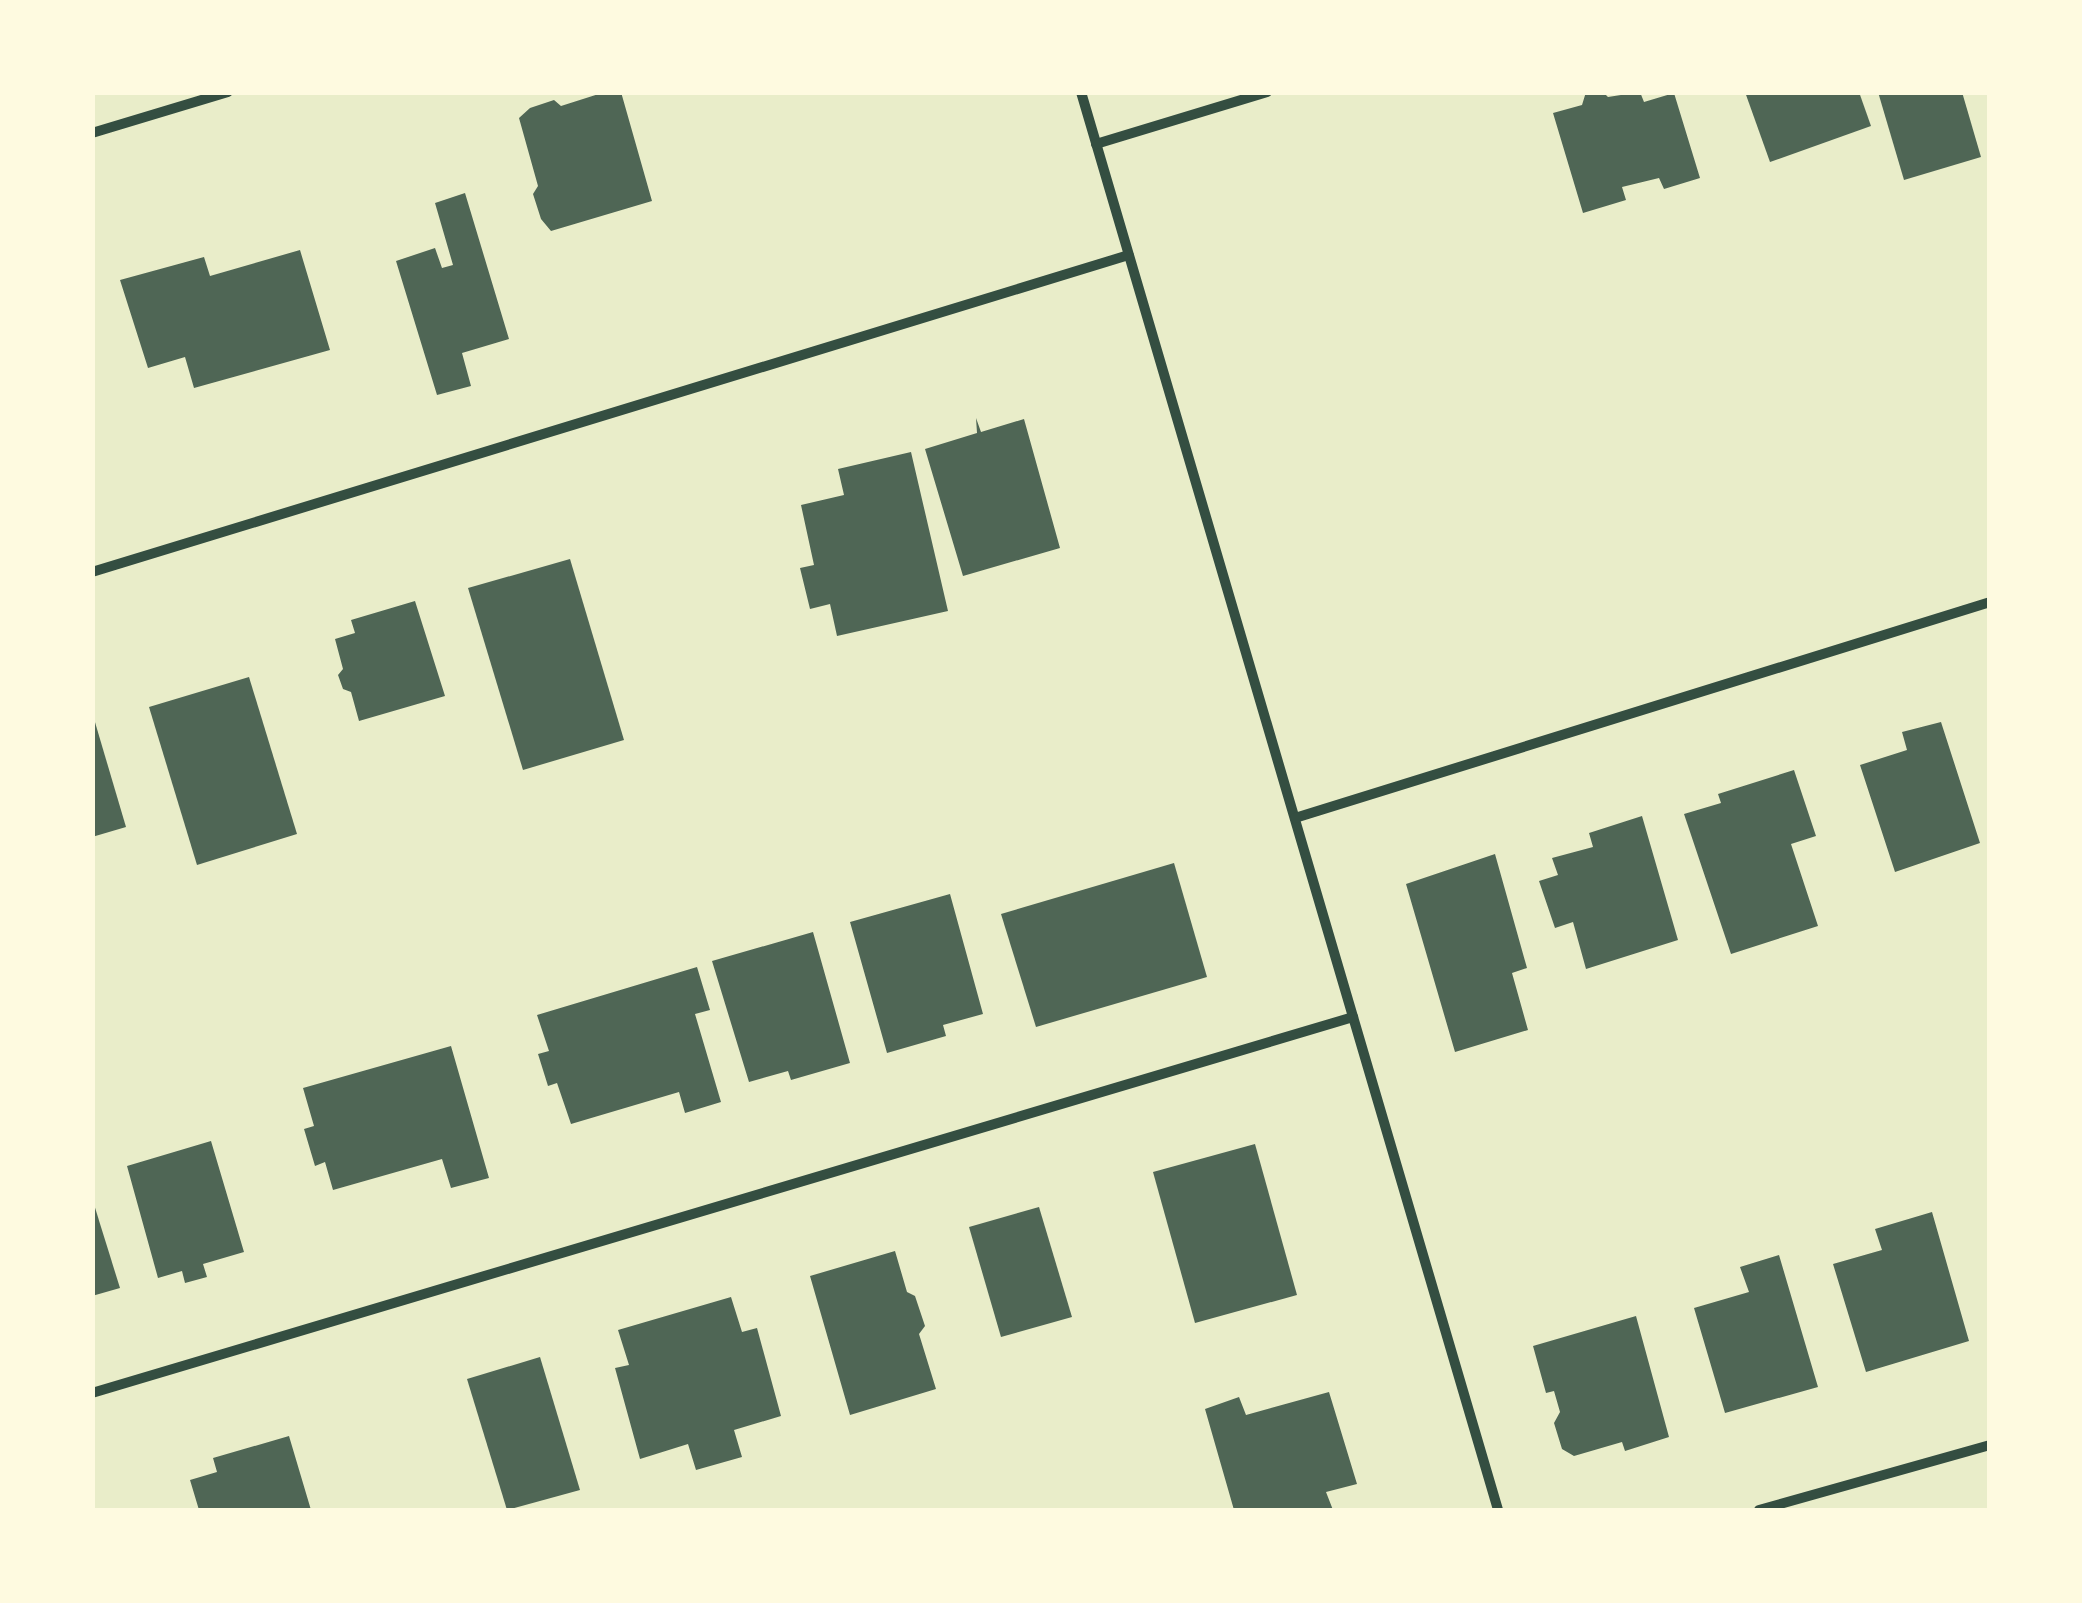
<!DOCTYPE html>
<html>
<head>
<meta charset="utf-8">
<style>
  body { margin:0 }
  #map { position:relative; width:2082px; height:1603px; overflow:hidden; background:#e9edc9; font-family:Jost,sans-serif }
  div>[style] { position:absolute }
  .building>* { inset:0; background:#4f6655 }
  .minor>* { height:10px; margin:-5px; padding:0 5px; transform-origin:5px; border-radius:5px; background:#344e41 }
  span { translate:-50% -50%; white-space:nowrap; text-align:center; line-height:1.15; -webkit-text-stroke:8px #fefae0; paint-order:stroke }
  .frame { position:absolute; inset:0; border:95px solid #fefae0; pointer-events:none }
</style>
</head>
<body>
<div id="map">
  <div class="building">
    <i style="clip-path:polygon(605px 92px,621px 92px,652px 201px,551px 231px,541px 219px,533px 194px,538px 186px,519px 118px,530px 108px,554px 100px,561px 106px)"></i>
    <i style="clip-path:polygon(1586px 92px,1603px 92px,1608px 97px,1640px 92px,1644px 102px,1674px 93px,1700px 178px,1664px 189px,1659px 178px,1622px 187px,1626px 200px,1583px 213px,1553px 113px,1582px 105px)"></i>
    <i style="clip-path:polygon(1745px 92px,1859px 92px,1871px 126px,1770px 162px)"></i>
    <i style="clip-path:polygon(1878px 92px,1962px 92px,1981px 157px,1904px 180px)"></i>
    <i style="clip-path:polygon(465px 193px,509px 339px,462px 353px,471px 386px,437px 395px,396px 261px,435px 248px,442px 268px,453px 265px,435px 203px)"></i>
    <i style="clip-path:polygon(300px 250px,330px 350px,194px 388px,185px 357px,148px 368px,120px 280px,204px 257px,210px 276px)"></i>
    <i style="clip-path:polygon(976px 418px,981px 432px,1024px 419px,1060px 548px,963px 576px,925px 449px,977px 433px)"></i>
    <i style="clip-path:polygon(911px 452px,948px 611px,837px 636px,830px 604px,810px 609px,800px 568px,814px 565px,801px 505px,844px 495px,838px 469px)"></i>
    <i style="clip-path:polygon(570px 559px,624px 740px,523px 770px,468px 588px)"></i>
    <i style="clip-path:polygon(415px 601px,445px 696px,359px 721px,351px 692px,343px 689px,338px 675px,343px 669px,335px 639px,355px 633px,351px 620px)"></i>
    <i style="clip-path:polygon(249px 677px,297px 834px,197px 865px,149px 707px)"></i>
    <i style="clip-path:polygon(92px 712px,126px 827px,92px 837px)"></i>
    <i style="clip-path:polygon(1941px 722px,1980px 843px,1895px 872px,1860px 765px,1907px 750px,1902px 732px)"></i>
    <i style="clip-path:polygon(1794px 770px,1816px 836px,1791px 844px,1818px 926px,1731px 954px,1684px 814px,1721px 803px,1718px 794px)"></i>
    <i style="clip-path:polygon(1642px 816px,1678px 940px,1586px 969px,1573px 922px,1555px 928px,1539px 881px,1558px 875px,1552px 858px,1593px 847px,1589px 833px)"></i>
    <i style="clip-path:polygon(1495px 854px,1527px 968px,1512px 973px,1528px 1030px,1455px 1052px,1406px 884px)"></i>
    <i style="clip-path:polygon(1174px 863px,1207px 977px,1036px 1027px,1001px 914px)"></i>
    <i style="clip-path:polygon(950px 894px,983px 1014px,943px 1025px,946px 1036px,887px 1053px,850px 922px)"></i>
    <i style="clip-path:polygon(813px 932px,850px 1063px,791px 1080px,788px 1071px,749px 1082px,712px 961px)"></i>
    <i style="clip-path:polygon(697px 967px,710px 1010px,695px 1014px,721px 1102px,685px 1113px,679px 1092px,571px 1124px,557px 1083px,548px 1086px,538px 1054px,549px 1051px,537px 1015px)"></i>
    <i style="clip-path:polygon(451px 1046px,489px 1178px,451px 1188px,442px 1159px,333px 1190px,325px 1162px,315px 1166px,304px 1129px,314px 1126px,303px 1088px)"></i>
    <i style="clip-path:polygon(211px 1141px,244px 1252px,203px 1264px,207px 1277px,185px 1283px,182px 1271px,158px 1278px,127px 1166px)"></i>
    <i style="clip-path:polygon(1255px 1144px,1297px 1295px,1195px 1323px,1153px 1172px)"></i>
    <i style="clip-path:polygon(92px 1198px,120px 1288px,92px 1296px)"></i>
    <i style="clip-path:polygon(1039px 1207px,1072px 1317px,1001px 1337px,969px 1227px)"></i>
    <i style="clip-path:polygon(1932px 1212px,1969px 1341px,1866px 1372px,1833px 1264px,1882px 1250px,1875px 1229px)"></i>
    <i style="clip-path:polygon(895px 1251px,907px 1292px,915px 1296px,925px 1326px,919px 1334px,936px 1389px,850px 1415px,810px 1276px)"></i>
    <i style="clip-path:polygon(1779px 1255px,1818px 1387px,1725px 1413px,1694px 1308px,1749px 1292px,1740px 1267px)"></i>
    <i style="clip-path:polygon(731px 1297px,742px 1332px,757px 1328px,781px 1416px,734px 1430px,742px 1457px,696px 1470px,688px 1444px,640px 1459px,615px 1368px,629px 1365px,618px 1330px)"></i>
    <i style="clip-path:polygon(1636px 1316px,1669px 1437px,1625px 1451px,1622px 1442px,1574px 1456px,1562px 1449px,1554px 1423px,1560px 1412px,1554px 1391px,1546px 1393px,1533px 1346px)"></i>
    <i style="clip-path:polygon(540px 1357px,580px 1490px,507px 1510px,467px 1379px)"></i>
    <i style="clip-path:polygon(1329px 1392px,1357px 1484px,1326px 1492px,1333px 1510px,1234px 1510px,1205px 1409px,1239px 1397px,1246px 1415px)"></i>
    <i style="clip-path:polygon(289px 1436px,311px 1510px,199px 1510px,190px 1480px,217px 1472px,213px 1458px)"></i>
  </div>
  <div class="minor">
    <i style="left:1081px;top:92px;width:1478px;rotate:73.61deg"></i>
    <i style="left:92px;top:133px;width:142px;rotate:-16.8deg"></i>
    <i style="left:1096px;top:144px;width:179px;rotate:-16.9deg"></i>
    <i style="left:92px;top:572px;width:1084px;rotate:-17deg"></i>
    <i style="left:1295px;top:818px;width:728px;rotate:-17.26deg"></i>
    <i style="left:92px;top:1393px;width:1316px;rotate:-16.6deg"></i>
    <i style="left:1759px;top:1510px;width:240px;rotate:-15.7deg"></i>
  </div>
  <div class="frame"></div>
</div>
</body>
</html>
